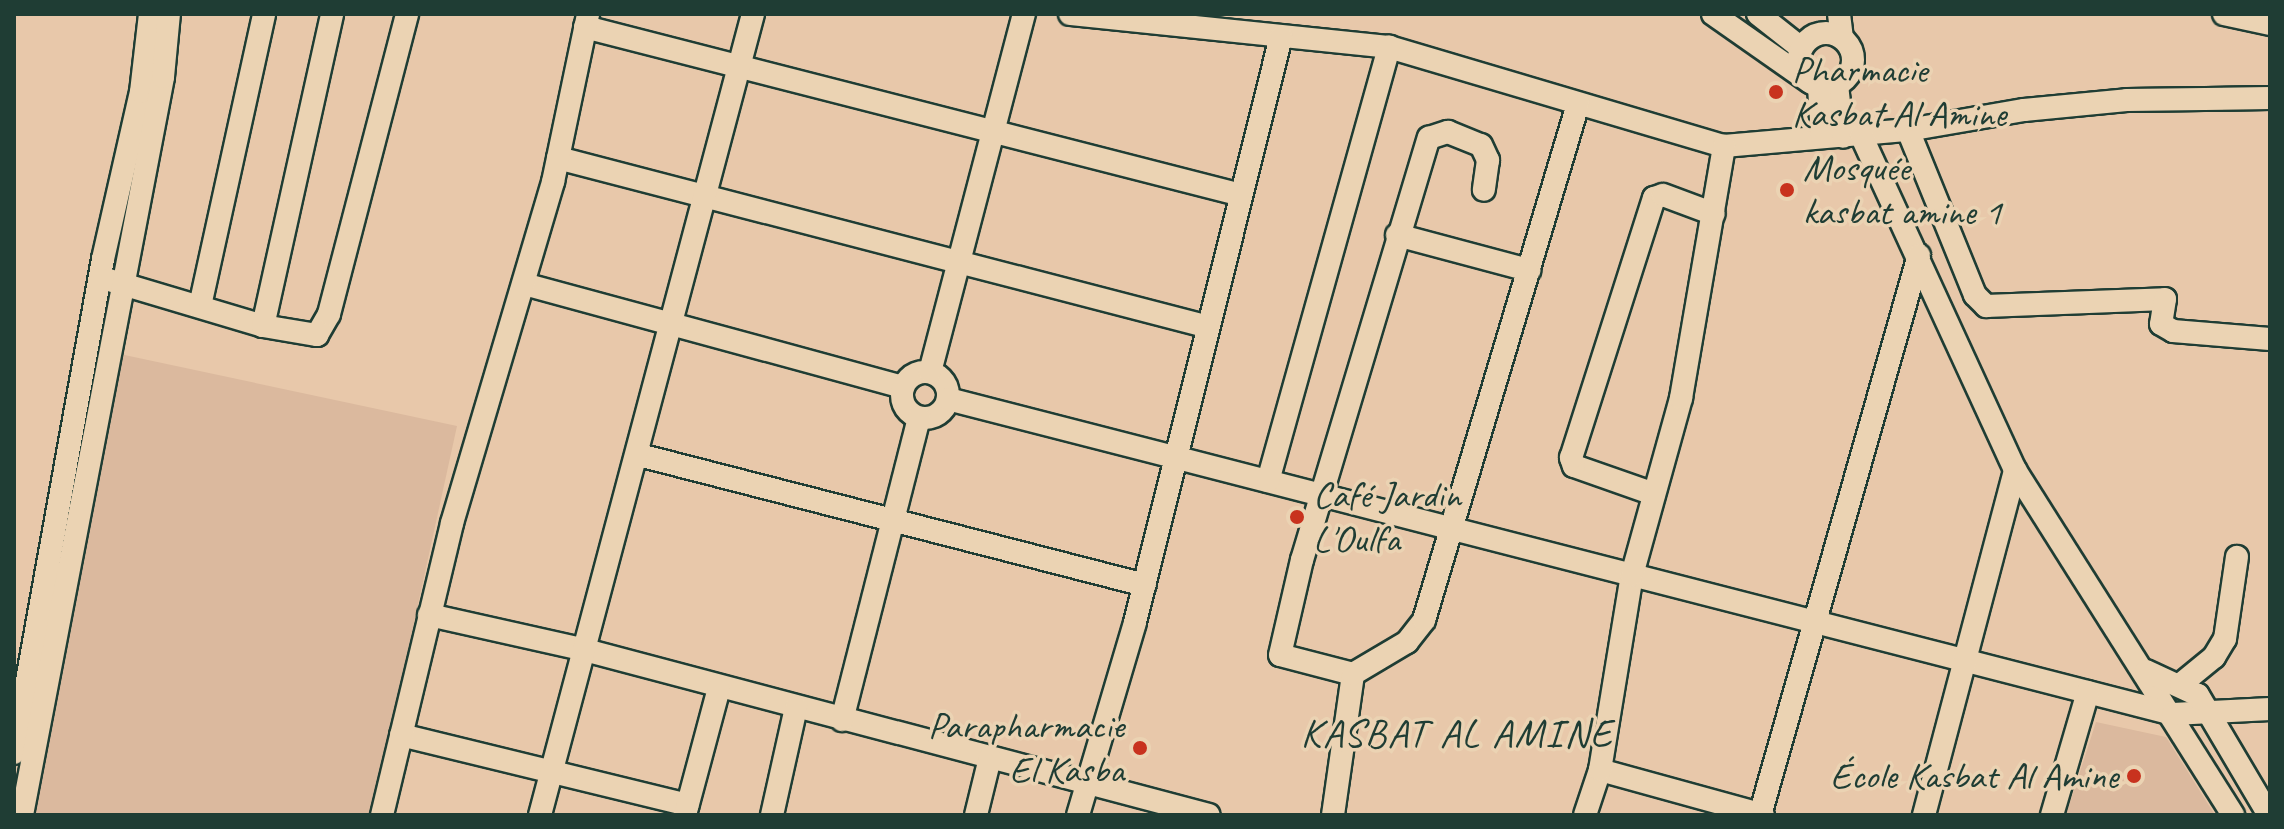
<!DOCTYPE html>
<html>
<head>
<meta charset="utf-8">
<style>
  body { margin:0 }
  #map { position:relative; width:2284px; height:829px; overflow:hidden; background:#e8c8aa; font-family:Caveat,sans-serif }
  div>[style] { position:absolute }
  .built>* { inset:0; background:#dbb99e }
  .roads { filter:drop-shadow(2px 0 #1f3d34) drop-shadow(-2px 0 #1f3d34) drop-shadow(0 2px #1f3d34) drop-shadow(0 -2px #1f3d34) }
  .minor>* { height:22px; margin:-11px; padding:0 11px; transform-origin:11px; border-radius:11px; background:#ebd3b3 }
  .minor>.ring { margin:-11px; padding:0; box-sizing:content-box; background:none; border:22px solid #ebd3b3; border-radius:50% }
  .dots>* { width:22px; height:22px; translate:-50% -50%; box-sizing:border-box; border:4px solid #ebd3b3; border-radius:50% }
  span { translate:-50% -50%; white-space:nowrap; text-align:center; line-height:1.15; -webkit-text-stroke:7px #ebd3b3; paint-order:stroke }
  .poi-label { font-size:38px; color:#1f3d34 }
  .left { translate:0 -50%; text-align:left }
  .right { translate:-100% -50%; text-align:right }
  .neighbourhood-label { font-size:40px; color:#1f3d34; letter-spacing:2px }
  .frame { position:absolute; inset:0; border:16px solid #1f3d34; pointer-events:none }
</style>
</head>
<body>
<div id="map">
  <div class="built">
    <i style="clip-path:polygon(101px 350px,457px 426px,372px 815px,23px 815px)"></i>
    <i style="clip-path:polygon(2096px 722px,2166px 737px,2215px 815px,2066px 815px)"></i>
  </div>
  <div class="roads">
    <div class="minor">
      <i style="left:1070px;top:14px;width:321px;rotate:5.9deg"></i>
      <i style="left:1389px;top:47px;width:349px;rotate:16.5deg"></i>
      <i style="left:1724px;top:146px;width:185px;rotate:-5deg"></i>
      <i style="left:1908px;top:130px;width:118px;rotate:-9.8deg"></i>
      <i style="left:2024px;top:110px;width:103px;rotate:-5.5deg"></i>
      <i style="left:2127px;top:100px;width:143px;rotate:-0.8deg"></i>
      <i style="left:1713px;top:14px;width:118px;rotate:35deg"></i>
      <i style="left:1758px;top:14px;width:55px;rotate:38.3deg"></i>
      <i style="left:1839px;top:14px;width:24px;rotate:83deg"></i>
      <i style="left:2224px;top:14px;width:47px;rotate:12.3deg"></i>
      <i style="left:585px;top:27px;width:677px;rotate:14.36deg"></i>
      <i class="ring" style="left:1799px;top:33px;width:32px;height:32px"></i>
      <i style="left:1837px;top:85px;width:52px;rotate:83.4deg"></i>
      <i style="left:1819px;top:86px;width:51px;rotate:86.6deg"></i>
      <i style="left:1908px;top:130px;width:178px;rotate:67.9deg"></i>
      <i style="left:1975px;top:295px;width:16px;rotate:45deg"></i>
      <i style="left:1986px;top:306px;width:179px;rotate:-2.2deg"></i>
      <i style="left:2165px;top:299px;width:25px;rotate:99deg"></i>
      <i style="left:2161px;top:324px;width:14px;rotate:30deg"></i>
      <i style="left:2173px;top:331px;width:97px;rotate:4.7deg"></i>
      <i style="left:1861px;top:135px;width:369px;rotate:65.3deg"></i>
      <i style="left:2015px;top:470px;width:408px;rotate:57.7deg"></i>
      <i style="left:558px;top:158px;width:668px;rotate:14.56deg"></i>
      <i style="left:1397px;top:235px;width:137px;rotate:14.9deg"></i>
      <i style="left:109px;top:280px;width:161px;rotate:16.6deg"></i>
      <i style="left:263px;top:326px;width:55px;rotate:9.5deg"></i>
      <i style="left:317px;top:335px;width:24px;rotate:-60deg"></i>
      <i style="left:329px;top:314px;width:310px;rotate:-75.4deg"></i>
      <i style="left:524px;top:284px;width:392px;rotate:15.2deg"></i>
      <i style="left:200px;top:306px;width:299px;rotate:-77.6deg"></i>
      <i style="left:263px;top:326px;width:320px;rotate:-77.5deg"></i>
      <i class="ring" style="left:902px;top:372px;width:24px;height:24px"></i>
      <i style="left:930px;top:372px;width:370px;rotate:-75.3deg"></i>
      <i style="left:948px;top:399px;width:1265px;rotate:14.42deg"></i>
      <i style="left:2173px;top:714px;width:97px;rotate:-3deg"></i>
      <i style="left:639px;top:455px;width:522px;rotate:14.41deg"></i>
      <i style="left:1268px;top:481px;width:451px;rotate:-74.4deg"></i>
      <i style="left:1654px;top:494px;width:85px;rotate:-160.7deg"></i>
      <i style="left:1574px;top:466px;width:9px;rotate:-111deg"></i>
      <i style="left:1571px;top:458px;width:273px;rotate:-72.3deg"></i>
      <i style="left:1654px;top:198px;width:9px;rotate:-18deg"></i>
      <i style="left:1663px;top:195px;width:54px;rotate:20.4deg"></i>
      <i style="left:429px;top:615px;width:160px;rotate:12.6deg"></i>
      <i style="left:585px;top:650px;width:645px;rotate:14.81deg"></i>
      <i style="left:2146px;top:671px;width:57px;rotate:24.8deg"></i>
      <i style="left:2198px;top:695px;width:139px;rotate:59.4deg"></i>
      <i style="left:1353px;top:674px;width:75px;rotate:-165.4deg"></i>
      <i style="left:1280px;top:655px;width:98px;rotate:-77deg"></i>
      <i style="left:1302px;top:560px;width:441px;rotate:-73.3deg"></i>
      <i style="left:1429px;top:138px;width:20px;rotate:-18deg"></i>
      <i style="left:1448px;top:132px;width:35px;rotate:22deg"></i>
      <i style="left:1481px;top:145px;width:17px;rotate:65deg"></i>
      <i style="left:1488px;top:160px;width:30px;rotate:98deg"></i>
      <i style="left:2181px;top:684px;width:43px;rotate:-39.3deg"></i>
      <i style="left:2214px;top:657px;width:21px;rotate:-59deg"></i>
      <i style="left:2225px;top:639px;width:83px;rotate:-81.7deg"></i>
      <i style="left:842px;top:720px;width:312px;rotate:-75.7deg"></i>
      <i style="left:401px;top:735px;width:295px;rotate:13.7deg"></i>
      <i style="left:14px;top:753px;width:502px;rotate:-79.79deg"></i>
      <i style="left:103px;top:259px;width:171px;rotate:-77.2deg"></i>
      <i style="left:141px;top:92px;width:79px;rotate:-83.4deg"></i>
      <i style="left:1600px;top:770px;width:169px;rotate:15.4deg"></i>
      <i style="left:22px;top:815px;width:751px;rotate:-79.18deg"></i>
      <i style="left:163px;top:77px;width:63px;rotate:-84.6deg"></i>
      <i style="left:382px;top:815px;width:300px;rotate:-76.5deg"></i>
      <i style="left:452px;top:523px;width:356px;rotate:-73.5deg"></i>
      <i style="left:553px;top:182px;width:172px;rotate:-78.2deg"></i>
      <i style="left:540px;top:815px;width:829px;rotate:-75.11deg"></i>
      <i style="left:685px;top:815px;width:131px;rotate:-75deg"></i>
      <i style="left:772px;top:815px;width:110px;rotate:-77.4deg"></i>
      <i style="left:976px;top:815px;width:59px;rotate:-76.2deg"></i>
      <i style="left:1078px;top:815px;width:201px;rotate:-73.5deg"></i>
      <i style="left:1135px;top:622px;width:603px;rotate:-75.99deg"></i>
      <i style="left:1333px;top:815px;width:142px;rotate:-81.9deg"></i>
      <i style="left:1353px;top:674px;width:63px;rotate:-30.7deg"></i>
      <i style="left:1407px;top:642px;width:28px;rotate:-52deg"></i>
      <i style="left:1424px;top:620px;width:538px;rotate:-73.38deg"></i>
      <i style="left:1585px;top:815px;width:47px;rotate:-71.6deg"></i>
      <i style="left:1600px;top:770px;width:198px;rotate:-80.7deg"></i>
      <i style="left:1632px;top:575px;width:184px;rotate:-74.5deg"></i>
      <i style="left:1681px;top:398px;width:256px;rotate:-80.3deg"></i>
      <i style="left:1760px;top:815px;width:582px;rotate:-74.15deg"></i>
      <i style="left:1924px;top:815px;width:357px;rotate:-75.2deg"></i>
      <i style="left:2052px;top:815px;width:128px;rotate:-73.7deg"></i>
    </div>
  </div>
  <div class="dots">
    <i style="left:1776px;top:92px;background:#c8321e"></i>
    <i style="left:1787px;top:190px;background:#c8321e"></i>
    <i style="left:1297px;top:517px;background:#c8321e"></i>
    <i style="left:1140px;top:748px;background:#c8321e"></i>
    <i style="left:2134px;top:776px;background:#c8321e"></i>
  </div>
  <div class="poi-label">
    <span class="left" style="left:1792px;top:92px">Pharmacie<br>Kasbat Al Amine</span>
    <span class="left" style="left:1803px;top:190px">Mosquée<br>kasbat amine 1</span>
    <span class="left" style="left:1313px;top:517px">Café Jardin<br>L'Oulfa</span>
    <span class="right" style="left:1124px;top:748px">Parapharmacie<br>El Kasba</span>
    <span class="right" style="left:2118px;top:776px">École Kasbat Al Amine</span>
  </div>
  <div class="neighbourhood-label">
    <span style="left:1457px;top:733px">KASBAT AL AMINE</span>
  </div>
  <div class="frame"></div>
</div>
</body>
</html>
